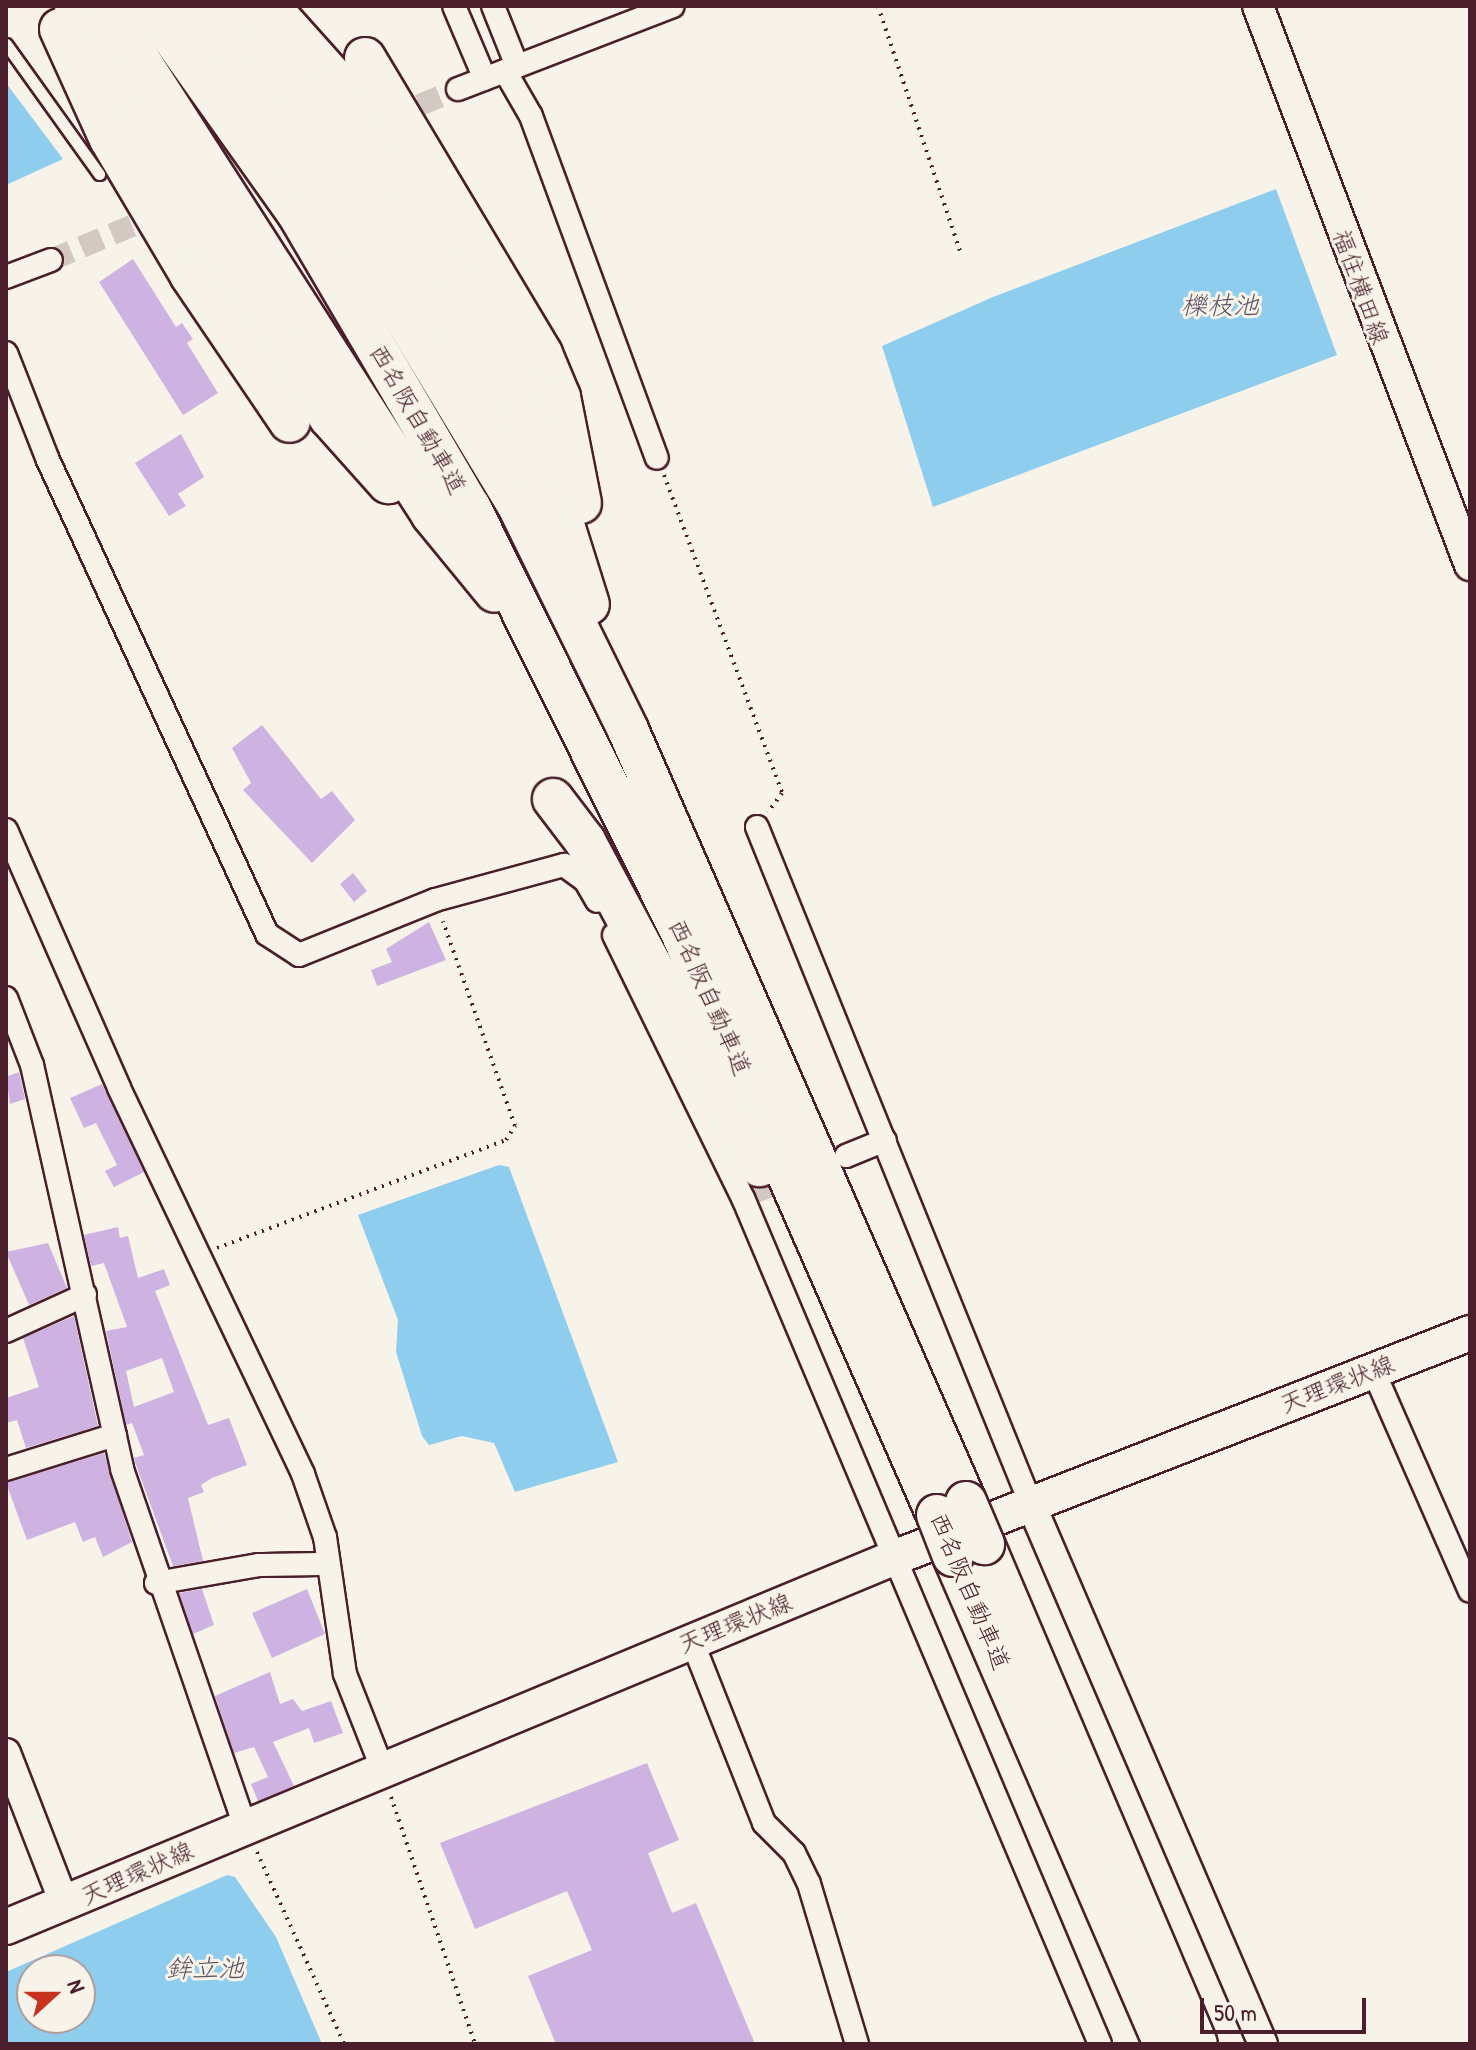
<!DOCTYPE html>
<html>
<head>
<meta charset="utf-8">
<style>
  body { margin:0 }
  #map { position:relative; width:1476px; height:2050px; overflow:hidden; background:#f7f3e8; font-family:"Patrick Hand","Klee One",sans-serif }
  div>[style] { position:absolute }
  .water>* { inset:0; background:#8ecdee }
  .building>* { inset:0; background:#ceb3e2 }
  .minor-tunnel>* { height:22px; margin-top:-11px; transform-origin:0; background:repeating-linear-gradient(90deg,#d4c9c2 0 22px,transparent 0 33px) }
  .path>* { height:4px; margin-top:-2px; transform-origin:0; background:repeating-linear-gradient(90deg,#4a1f2b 0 2px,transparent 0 8px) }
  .roads { filter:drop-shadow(2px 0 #4a1f2b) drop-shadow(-2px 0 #4a1f2b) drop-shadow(0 2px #4a1f2b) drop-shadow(0 -2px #4a1f2b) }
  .service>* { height:11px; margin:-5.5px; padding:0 5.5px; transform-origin:5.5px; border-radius:5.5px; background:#f7f3e8 }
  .minor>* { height:22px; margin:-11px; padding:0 11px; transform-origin:11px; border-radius:11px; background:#f7f3e8 }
  .tertiary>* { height:28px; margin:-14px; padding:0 14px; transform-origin:14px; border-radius:14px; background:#f7f3e8 }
  .secondary>* { height:30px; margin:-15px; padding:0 15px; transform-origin:15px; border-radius:15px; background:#f7f3e8 }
  .primary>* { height:34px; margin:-17px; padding:0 17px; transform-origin:17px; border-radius:17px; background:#f7f3e8 }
  .motorway>* { height:40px; margin:-20px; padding:0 20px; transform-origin:20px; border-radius:20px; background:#f7f3e8 }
  .bridges { filter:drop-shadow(2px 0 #4a1f2b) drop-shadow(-2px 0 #4a1f2b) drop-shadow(0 2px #4a1f2b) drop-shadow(0 -2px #4a1f2b) }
  .motorway-bridge>* { height:40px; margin:-20px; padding:0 20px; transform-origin:20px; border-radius:20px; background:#f7f3e8 }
  span { translate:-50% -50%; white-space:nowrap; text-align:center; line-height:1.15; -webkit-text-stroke:6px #f7f3e8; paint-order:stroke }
  .street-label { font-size:24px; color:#4a1f2b }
  .water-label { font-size:26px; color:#5e5366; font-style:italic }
  .frame { position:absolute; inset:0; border:8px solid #4a1f2b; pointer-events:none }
  .north { position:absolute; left:16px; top:1954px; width:80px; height:80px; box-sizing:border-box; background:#f7f3e8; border:2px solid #b29e9c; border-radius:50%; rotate:69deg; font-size:22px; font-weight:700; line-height:32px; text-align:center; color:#4a1f2b }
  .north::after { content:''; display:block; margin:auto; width:28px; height:36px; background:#c8321e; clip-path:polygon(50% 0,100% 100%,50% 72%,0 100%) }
  .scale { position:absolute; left:1200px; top:1998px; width:166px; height:36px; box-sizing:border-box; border:4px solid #4a1f2b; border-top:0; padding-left:10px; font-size:24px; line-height:28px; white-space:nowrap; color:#4a1f2b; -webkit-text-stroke:6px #f7f3e8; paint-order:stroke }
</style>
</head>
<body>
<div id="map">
  <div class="water">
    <i style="clip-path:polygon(6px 83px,63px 159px,6px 185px)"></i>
    <i style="clip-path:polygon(1276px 189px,1337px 355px,933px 507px,882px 346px,993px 297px)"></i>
    <i style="clip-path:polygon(499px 1165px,509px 1167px,618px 1462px,515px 1492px,494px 1443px,462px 1436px,429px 1445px,422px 1436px,396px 1352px,398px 1320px,358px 1215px)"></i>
    <i style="clip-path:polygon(evenodd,227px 1875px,235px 1877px,276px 1937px,322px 2044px,6px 2044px,6px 1972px,227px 1875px,32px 1970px,80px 1970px,80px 2018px,32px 2018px,32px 1970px)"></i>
  </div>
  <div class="building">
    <i style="clip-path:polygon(133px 259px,176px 327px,182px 323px,193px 339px,187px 343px,218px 393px,183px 415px,99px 282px)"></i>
    <i style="clip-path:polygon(181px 434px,204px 477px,178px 494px,186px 506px,169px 516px,135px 463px)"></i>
    <i style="clip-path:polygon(262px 725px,321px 799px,332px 791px,355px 820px,312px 863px,243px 790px,251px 783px,232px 748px)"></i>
    <i style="clip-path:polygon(353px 873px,367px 891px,354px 902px,340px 884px)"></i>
    <i style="clip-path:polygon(429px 922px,446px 960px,377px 986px,371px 970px,392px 962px,386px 949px)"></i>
    <i style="clip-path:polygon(19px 1072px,25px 1099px,10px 1104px,6px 1077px)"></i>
    <i style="clip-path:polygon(102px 1084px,144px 1172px,114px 1187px,105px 1171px,117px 1165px,96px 1123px,84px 1128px,70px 1098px)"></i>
    <i style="clip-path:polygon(evenodd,118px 1227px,120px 1238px,128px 1236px,138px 1278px,164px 1269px,170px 1285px,155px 1291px,208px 1425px,229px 1418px,247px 1465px,212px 1478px,201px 1485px,204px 1492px,188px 1498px,203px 1561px,173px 1566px,136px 1465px,134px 1458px,144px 1455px,132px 1423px,126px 1425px,106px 1331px,127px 1327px,104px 1263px,91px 1266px,84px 1235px,118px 1227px,162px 1358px,174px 1392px,134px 1407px,126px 1371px,162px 1358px)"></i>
    <i style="clip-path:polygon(48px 1243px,67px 1288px,29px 1305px,6px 1252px)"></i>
    <i style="clip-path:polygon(74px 1316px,98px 1426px,26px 1448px,17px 1420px,6px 1423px,6px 1398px,39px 1387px,23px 1338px)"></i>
    <i style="clip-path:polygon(104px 1453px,132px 1542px,103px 1557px,95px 1537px,83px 1542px,75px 1522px,27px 1540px,6px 1483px)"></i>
    <i style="clip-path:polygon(202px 1589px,214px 1625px,193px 1634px,179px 1593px)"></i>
    <i style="clip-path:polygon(307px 1589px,325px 1634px,272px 1658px,252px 1613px)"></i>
    <i style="clip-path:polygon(270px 1672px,280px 1704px,293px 1699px,302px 1711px,331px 1701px,343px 1733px,314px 1743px,309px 1728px,273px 1742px,294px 1786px,258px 1801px,251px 1784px,268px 1777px,254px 1747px,234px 1753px,215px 1696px)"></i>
    <i style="clip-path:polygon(647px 1763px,679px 1840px,648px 1853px,672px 1913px,696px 1903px,755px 2044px,556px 2044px,528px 1976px,592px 1950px,567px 1891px,475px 1929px,440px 1843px)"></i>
  </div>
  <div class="minor-tunnel">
    <i style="left:389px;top:118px;width:75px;rotate:-22.8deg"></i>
    <i style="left:51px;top:260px;width:121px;rotate:-22.9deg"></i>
    <i style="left:753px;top:1193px;width:47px;rotate:-21.1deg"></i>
  </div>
  <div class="path">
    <i style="left:878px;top:6px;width:258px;rotate:71.5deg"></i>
    <i style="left:664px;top:475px;width:339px;rotate:69.6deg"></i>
    <i style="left:782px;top:793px;width:24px;rotate:126deg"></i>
    <i style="left:217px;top:1248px;width:309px;rotate:-20.5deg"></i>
    <i style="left:506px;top:1140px;width:17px;rotate:-57deg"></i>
    <i style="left:515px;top:1126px;width:217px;rotate:-109.4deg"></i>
    <i style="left:391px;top:1797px;width:261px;rotate:71.2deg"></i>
    <i style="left:257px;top:1852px;width:211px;rotate:65.6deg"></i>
  </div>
  <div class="roads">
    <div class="service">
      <i style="left:6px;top:44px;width:160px;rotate:54.4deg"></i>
    </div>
    <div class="minor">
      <i style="left:454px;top:6px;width:79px;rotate:67deg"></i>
      <i style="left:493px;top:6px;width:65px;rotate:68.2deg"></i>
      <i style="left:505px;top:71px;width:52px;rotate:60deg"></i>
      <i style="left:531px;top:116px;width:364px;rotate:69.8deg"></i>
      <i style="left:458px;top:89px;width:230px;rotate:-21.1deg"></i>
      <i style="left:6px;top:277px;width:48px;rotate:-20.7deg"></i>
      <i style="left:6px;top:353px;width:115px;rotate:68.6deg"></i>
      <i style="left:48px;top:460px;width:522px;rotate:65.2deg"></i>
      <i style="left:267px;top:934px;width:38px;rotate:33deg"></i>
      <i style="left:299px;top:955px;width:147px;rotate:-22deg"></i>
      <i style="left:435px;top:900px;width:134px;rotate:-15.2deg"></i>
      <i style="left:564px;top:865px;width:26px;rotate:36deg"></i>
      <i style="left:585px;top:880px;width:24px;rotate:60deg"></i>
      <i style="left:757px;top:827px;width:728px;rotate:67.98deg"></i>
      <i style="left:6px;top:830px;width:282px;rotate:66.3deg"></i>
      <i style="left:119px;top:1088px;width:428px;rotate:64.5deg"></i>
      <i style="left:303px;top:1474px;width:67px;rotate:70.8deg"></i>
      <i style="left:325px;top:1537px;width:138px;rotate:81.7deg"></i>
      <i style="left:345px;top:1674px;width:101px;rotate:68.5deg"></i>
      <i style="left:614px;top:935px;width:293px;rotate:63.9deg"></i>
      <i style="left:743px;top:1198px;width:918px;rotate:67.12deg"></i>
      <i style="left:6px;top:998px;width:72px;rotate:68.8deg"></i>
      <i style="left:32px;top:1065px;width:414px;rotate:77.4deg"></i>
      <i style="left:122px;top:1469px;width:375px;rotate:71deg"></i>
      <i style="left:846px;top:1156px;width:42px;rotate:-22.3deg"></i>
      <i style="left:6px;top:1331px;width:87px;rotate:-24.5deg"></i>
      <i style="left:1373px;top:1370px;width:241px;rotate:66.3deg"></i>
      <i style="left:6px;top:1469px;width:114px;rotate:-17.3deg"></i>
      <i style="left:156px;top:1583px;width:105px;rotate:-9.9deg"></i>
      <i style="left:259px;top:1565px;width:65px;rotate:-0.9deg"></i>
      <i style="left:692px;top:1641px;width:196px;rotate:68.4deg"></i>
      <i style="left:764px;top:1823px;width:42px;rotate:45deg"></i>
      <i style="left:794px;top:1853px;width:34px;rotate:64deg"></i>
      <i style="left:809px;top:1884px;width:167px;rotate:73.3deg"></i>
    </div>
    <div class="tertiary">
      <i style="left:1030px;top:1502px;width:590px;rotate:66.74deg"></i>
      <i style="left:6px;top:1753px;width:163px;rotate:68.8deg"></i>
    </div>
    <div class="secondary">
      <i style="left:1258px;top:6px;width:598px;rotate:69.23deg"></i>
    </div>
    <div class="primary">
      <i style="left:6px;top:1927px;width:958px;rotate:-22.58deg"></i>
      <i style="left:891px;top:1559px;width:622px;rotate:-21.32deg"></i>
    </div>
    <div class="motorway">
      <i style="left:75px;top:6px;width:133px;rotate:61.3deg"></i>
      <i style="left:139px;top:123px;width:350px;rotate:57.1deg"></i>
      <i style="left:329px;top:417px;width:89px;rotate:48.2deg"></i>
      <i style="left:105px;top:6px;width:605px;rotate:57.28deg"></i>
      <i style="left:432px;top:515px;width:99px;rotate:50.7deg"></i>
      <i style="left:150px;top:6px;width:257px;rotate:54.6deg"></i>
      <i style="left:299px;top:216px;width:338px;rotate:59.6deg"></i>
      <i style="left:470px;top:507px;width:480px;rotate:63.6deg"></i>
      <i style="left:683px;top:937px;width:631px;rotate:66.28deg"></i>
      <i style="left:193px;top:6px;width:314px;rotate:55.2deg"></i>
      <i style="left:372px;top:264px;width:280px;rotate:58.9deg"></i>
      <i style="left:517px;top:504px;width:252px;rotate:63.8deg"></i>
      <i style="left:628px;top:730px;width:843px;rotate:66.36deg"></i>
      <i style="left:234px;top:6px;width:52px;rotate:50.5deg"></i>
      <i style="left:267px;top:46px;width:358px;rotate:56.4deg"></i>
      <i style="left:465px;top:344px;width:107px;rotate:61deg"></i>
      <i style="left:517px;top:438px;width:85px;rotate:69.2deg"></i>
      <i style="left:269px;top:6px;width:102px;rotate:48.2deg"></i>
      <i style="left:337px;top:82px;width:347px;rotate:58.6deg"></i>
      <i style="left:518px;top:378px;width:237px;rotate:72.6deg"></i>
      <i style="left:60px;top:29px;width:121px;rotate:65.6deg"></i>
      <i style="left:110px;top:139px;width:159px;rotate:59.4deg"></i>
      <i style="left:191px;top:276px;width:176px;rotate:55.9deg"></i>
      <i style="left:365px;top:58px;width:345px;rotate:59.1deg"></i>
      <i style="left:542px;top:354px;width:47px;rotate:67.3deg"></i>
      <i style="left:560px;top:397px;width:108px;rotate:78.8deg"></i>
      <i style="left:553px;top:799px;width:53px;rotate:52.7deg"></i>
      <i style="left:585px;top:841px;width:369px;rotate:61.8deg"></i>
      <i style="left:984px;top:1544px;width:543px;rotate:66.93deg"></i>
      <i style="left:953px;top:1556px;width:532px;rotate:66.62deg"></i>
    </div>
  </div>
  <div class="bridges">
    <div class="motorway-bridge">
      <i style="left:966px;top:1502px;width:46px;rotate:66.8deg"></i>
      <i style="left:937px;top:1515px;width:44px;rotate:68.7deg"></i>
    </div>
  </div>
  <div class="street-label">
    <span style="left:1361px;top:287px;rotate:70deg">福住横田線</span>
    <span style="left:418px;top:419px;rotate:60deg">西名阪自動車道</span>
    <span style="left:710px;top:997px;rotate:66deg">西名阪自動車道</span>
    <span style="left:1337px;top:1384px;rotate:-21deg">天理環状線</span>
    <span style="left:970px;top:1591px;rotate:67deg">西名阪自動車道</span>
    <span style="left:735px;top:1623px;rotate:-22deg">天理環状線</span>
    <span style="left:137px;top:1873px;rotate:-24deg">天理環状線</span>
  </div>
  <div class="water-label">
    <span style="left:1220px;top:305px">櫟枝池</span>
    <span style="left:205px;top:1968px">鉾立池</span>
  </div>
  <div class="frame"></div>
  <div class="north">N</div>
  <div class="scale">50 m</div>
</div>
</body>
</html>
